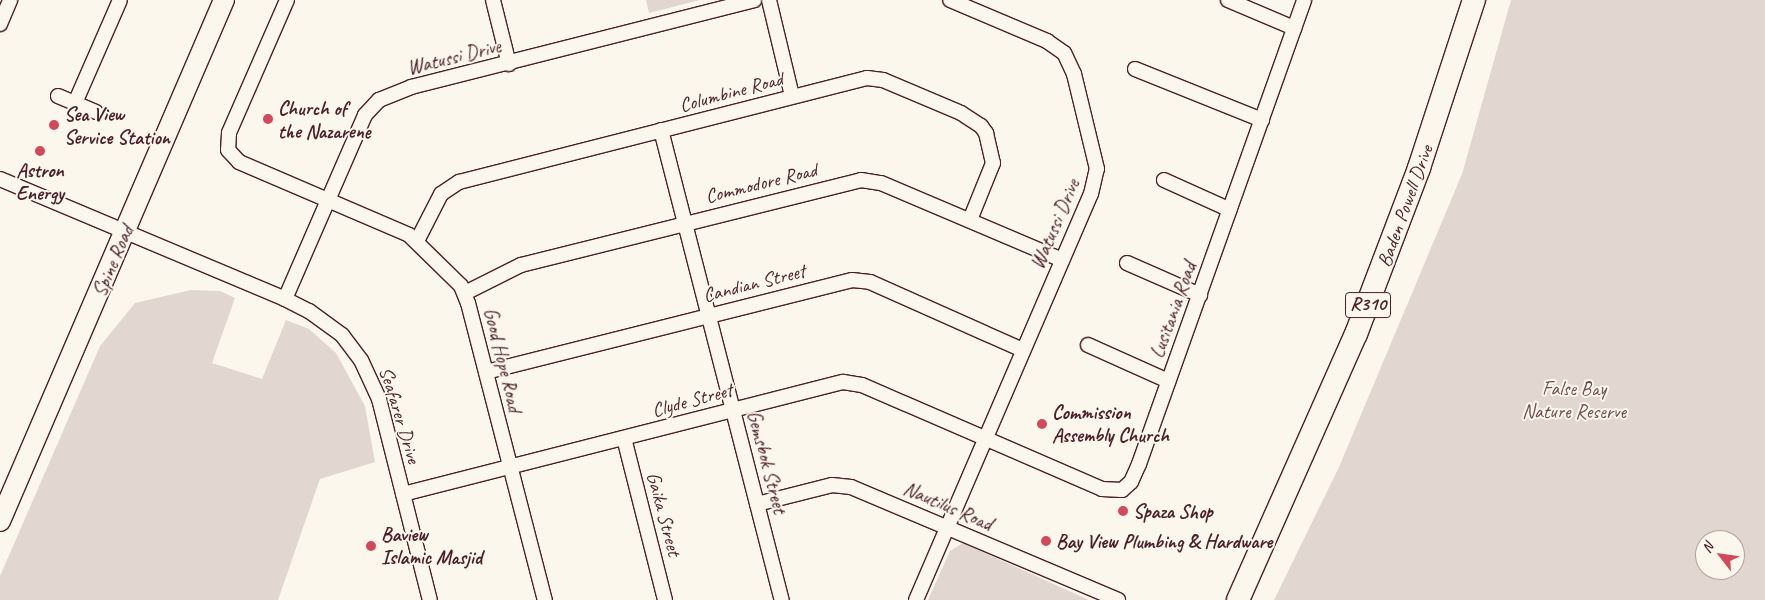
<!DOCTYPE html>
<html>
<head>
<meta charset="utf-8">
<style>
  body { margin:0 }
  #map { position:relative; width:1765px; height:600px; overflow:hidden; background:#fbf7ec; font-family:Caveat,sans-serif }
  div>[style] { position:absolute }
  .green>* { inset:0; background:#e2d7d0 }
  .roads { filter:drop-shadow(1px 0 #4a1f2b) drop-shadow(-1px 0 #4a1f2b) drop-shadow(0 1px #4a1f2b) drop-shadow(0 -1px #4a1f2b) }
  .minor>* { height:14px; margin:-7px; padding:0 7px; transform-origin:7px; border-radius:7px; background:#fbf7ec }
  .secondary>* { height:20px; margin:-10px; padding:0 10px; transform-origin:10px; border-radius:10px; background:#fbf7ec }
  .primary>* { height:22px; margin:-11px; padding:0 11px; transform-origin:11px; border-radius:11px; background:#fbf7ec }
  .dots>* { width:14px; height:14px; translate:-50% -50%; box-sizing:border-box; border:2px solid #fbf7ec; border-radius:50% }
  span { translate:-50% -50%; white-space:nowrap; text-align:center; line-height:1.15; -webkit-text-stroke:4px #fbf7ec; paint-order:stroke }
  .shield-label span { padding:1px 4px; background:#fbf7ec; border:1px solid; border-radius:4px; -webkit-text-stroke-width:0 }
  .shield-label { font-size:19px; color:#4a1f2b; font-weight:700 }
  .street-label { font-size:20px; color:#4a1f2b }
  .poi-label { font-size:20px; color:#4a1f2b; font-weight:700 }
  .left { translate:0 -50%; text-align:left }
  .park-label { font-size:20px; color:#704d54 }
  .north { position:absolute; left:1695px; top:530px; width:50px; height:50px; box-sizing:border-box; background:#fbf7ec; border:1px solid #b4a19f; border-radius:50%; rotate:300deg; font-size:14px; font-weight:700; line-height:20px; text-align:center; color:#4a1f2b }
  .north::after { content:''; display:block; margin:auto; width:18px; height:22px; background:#d1495b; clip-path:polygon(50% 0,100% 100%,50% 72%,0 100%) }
</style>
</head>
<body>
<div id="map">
  <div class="green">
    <i style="clip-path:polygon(646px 0,700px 0,649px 13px)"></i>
    <i style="clip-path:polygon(evenodd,1511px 0,1765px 0,1765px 600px,1274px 600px,1339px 467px,1462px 174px,1511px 0,1705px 540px,1735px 540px,1735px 570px,1705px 570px,1705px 540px)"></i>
    <i style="clip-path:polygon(191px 290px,220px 291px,235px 298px,212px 363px,262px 379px,286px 320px,309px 329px,336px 353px,365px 406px,375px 462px,320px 479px,278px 600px,0 600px,0 576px,100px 346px,135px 303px)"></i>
    <i style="clip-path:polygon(963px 543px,1089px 600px,928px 600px,950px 551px)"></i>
  </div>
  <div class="roads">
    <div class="minor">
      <i style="left:287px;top:0;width:145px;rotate:113.6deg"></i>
      <i style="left:229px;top:133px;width:17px;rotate:93deg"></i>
      <i style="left:228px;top:150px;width:16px;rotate:47deg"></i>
      <i style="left:239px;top:162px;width:185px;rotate:23.2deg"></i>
      <i style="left:409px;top:235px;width:73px;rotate:44.4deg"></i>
      <i style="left:461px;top:286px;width:18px;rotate:68deg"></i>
      <i style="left:468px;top:303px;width:307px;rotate:75.5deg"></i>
      <i style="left:493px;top:0;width:66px;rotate:76deg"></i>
      <i style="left:769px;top:0;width:99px;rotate:76.5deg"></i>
      <i style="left:1228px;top:0;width:72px;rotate:23deg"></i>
      <i style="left:0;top:24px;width:26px;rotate:-67deg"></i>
      <i style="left:1135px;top:69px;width:137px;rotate:21.9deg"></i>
      <i style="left:58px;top:96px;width:41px;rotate:22.8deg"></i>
      <i style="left:75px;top:103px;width:112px;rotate:-66.4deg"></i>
      <i style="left:661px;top:130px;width:485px;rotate:75.6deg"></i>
      <i style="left:0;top:179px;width:309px;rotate:22.8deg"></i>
      <i style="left:285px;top:299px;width:27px;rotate:27deg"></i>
      <i style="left:309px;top:311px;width:41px;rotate:36deg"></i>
      <i style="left:342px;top:335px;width:31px;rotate:53deg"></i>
      <i style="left:361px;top:360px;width:43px;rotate:65.2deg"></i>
      <i style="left:379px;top:399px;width:207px;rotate:75.8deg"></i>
      <i style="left:1164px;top:180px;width:72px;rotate:24.4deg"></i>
      <i style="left:417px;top:241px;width:53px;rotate:-62.9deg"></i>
      <i style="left:441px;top:194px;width:22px;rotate:-34deg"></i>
      <i style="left:459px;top:182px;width:421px;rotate:-14.3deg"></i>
      <i style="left:867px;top:78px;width:16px;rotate:7deg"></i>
      <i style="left:883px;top:80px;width:85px;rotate:22.9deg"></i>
      <i style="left:961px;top:113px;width:24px;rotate:33deg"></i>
      <i style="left:981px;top:126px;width:9px;rotate:54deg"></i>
      <i style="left:986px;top:133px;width:31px;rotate:77deg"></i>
      <i style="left:993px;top:163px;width:61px;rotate:112deg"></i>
      <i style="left:1127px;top:263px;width:80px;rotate:23.7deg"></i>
      <i style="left:465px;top:293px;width:63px;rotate:-26.6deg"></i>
      <i style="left:521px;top:265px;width:350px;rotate:-14deg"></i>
      <i style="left:861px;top:180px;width:20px;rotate:9deg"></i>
      <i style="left:881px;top:183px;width:197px;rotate:23deg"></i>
      <i style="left:285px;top:299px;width:201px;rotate:-66.5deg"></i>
      <i style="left:365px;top:115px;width:21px;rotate:-47deg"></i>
      <i style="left:379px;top:100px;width:35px;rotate:-22deg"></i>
      <i style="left:411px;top:87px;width:354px;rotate:-14.2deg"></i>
      <i style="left:1088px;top:345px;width:88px;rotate:24.2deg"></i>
      <i style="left:486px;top:372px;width:377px;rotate:-14.1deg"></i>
      <i style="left:852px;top:280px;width:18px;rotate:6deg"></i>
      <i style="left:870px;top:282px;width:167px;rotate:24deg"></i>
      <i style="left:624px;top:438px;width:167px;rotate:75.8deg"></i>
      <i style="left:403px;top:494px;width:454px;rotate:-14.3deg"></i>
      <i style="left:843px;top:382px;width:19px;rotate:9deg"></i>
      <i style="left:862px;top:385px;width:262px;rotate:23.4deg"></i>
      <i style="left:1102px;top:489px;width:20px;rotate:3deg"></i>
      <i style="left:1122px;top:490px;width:12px;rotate:-42deg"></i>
      <i style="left:1131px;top:482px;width:20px;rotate:-66deg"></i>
      <i style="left:1139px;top:464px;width:492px;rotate:-70.4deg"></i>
      <i style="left:757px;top:504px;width:77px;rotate:-14.2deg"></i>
      <i style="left:832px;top:485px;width:19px;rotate:6deg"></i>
      <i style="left:851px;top:487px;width:290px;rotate:22.9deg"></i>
      <i style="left:916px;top:600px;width:442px;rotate:-66.7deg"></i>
      <i style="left:1091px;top:194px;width:26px;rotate:-77deg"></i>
      <i style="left:1097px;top:169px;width:98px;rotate:-103.6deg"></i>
      <i style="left:1074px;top:74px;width:23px;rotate:-115deg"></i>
      <i style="left:1064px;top:53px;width:21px;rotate:-145deg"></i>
      <i style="left:1047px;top:41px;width:105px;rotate:-157.1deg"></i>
    </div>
    <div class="secondary">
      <i style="left:0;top:521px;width:567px;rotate:-66.74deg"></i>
    </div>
    <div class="primary">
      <i style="left:1238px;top:600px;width:291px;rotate:-66.1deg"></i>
      <i style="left:1356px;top:334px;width:178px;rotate:-69.2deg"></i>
      <i style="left:1419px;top:168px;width:177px;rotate:-71.9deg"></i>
    </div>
  </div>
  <div class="dots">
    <i style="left:268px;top:119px;background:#d1495b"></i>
    <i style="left:54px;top:125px;background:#d1495b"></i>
    <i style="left:40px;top:151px;background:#d1495b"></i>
    <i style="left:1042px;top:424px;background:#d1495b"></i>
    <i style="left:1123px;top:511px;background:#d1495b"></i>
    <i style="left:1046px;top:541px;background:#d1495b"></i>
    <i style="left:371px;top:546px;background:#d1495b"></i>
  </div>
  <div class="shield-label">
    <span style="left:1368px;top:305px">R310</span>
  </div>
  <div class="street-label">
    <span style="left:454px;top:57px;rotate:-14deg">Watussi Drive</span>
    <span style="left:731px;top:92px;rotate:-15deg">Columbine Road</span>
    <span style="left:761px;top:183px;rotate:-14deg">Commodore Road</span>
    <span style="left:1405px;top:206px;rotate:-70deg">Baden Powell Drive</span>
    <span style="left:1055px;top:224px;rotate:-67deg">Watussi Drive</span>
    <span style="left:113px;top:261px;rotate:-67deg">Spine Road</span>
    <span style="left:754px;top:283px;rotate:-14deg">Candian Street</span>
    <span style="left:1173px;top:310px;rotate:-70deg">Lusitania Road</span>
    <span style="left:503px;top:360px;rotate:76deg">Good Hope Road</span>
    <span style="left:692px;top:400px;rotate:-15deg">Clyde Street</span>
    <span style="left:400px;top:415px;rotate:73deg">Seafarer Drive</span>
    <span style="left:767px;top:462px;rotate:75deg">Gemsbok Street</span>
    <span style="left:948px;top:506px;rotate:23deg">Nautilus Road</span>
    <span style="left:664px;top:514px;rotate:75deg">Gaika Street</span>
  </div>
  <div class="poi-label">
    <span class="left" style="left:278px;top:120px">Church of<br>the Nazarene</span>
    <span class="left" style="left:64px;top:126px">Sea View<br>Service Station</span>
    <span style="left:40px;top:182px">Astron<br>Energy</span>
    <span class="left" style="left:1052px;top:424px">Commission<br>Assembly Church</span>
    <span class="left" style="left:1133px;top:511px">Spaza Shop</span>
    <span class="left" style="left:381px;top:546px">Baview<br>Islamic Masjid</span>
    <span class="left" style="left:1056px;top:541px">Bay View Plumbing &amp; Hardware</span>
  </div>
  <div class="park-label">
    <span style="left:1574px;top:400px">False Bay<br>Nature Reserve</span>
  </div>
  <div class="north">N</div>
</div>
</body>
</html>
